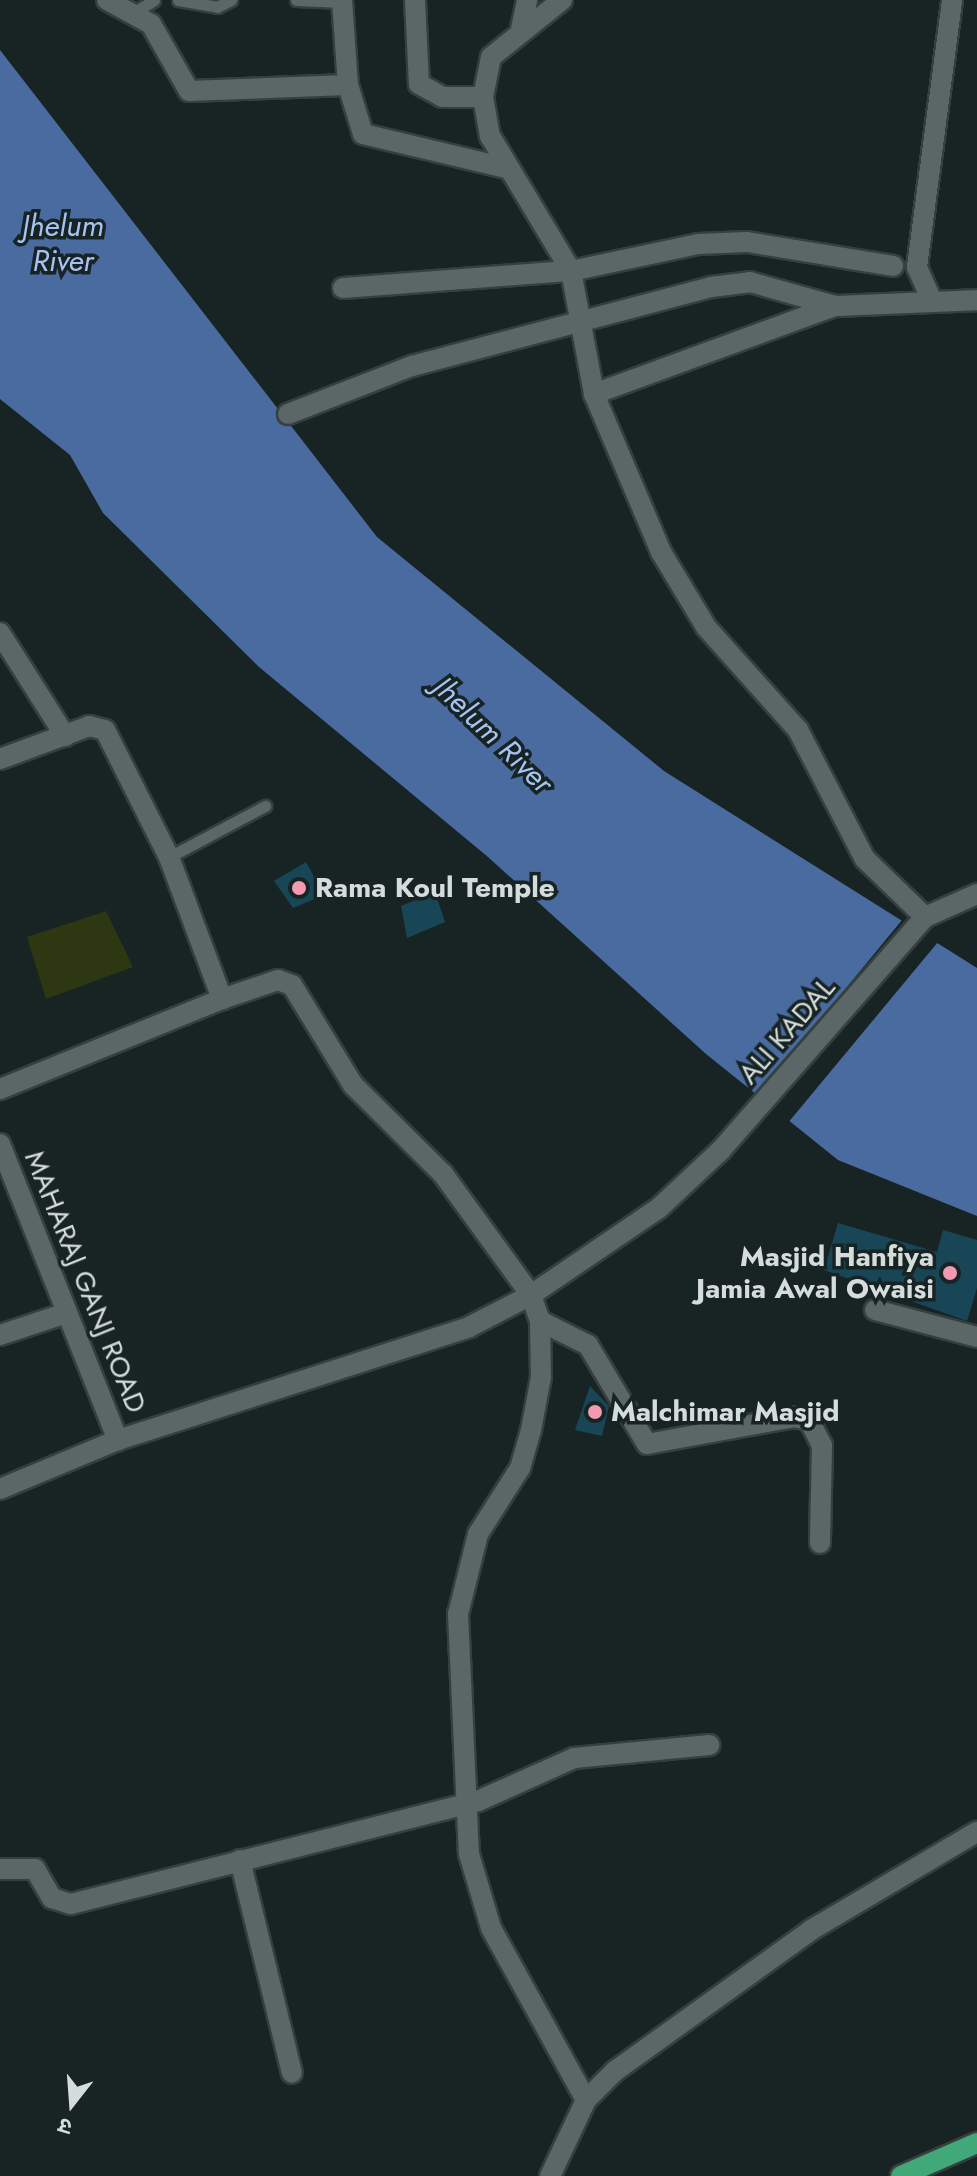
<!DOCTYPE html>
<html>
<head>
<meta charset="utf-8">
<style>
  body { margin:0 }
  #map { position:relative; width:977px; height:2176px; overflow:hidden; background:#182423; font-family:Jost,"Noto Sans Devanagari",sans-serif }
  div>[style] { position:absolute }
  .green>* { inset:0; background:#2d3712 }
  .water>* { inset:0; background:#496ba0 }
  .pier>* { inset:0; background:#182423 }
  .building>* { inset:0; background:#194657 }
  .roads { filter:drop-shadow(2px 0 #363f3e) drop-shadow(-2px 0 #363f3e) drop-shadow(0 2px #363f3e) drop-shadow(0 -2px #363f3e) }
  .lane>* { height:11px; margin:-5.5px; padding:0 5.5px; transform-origin:5.5px; border-radius:5.5px; background:#5a6766 }
  .street>* { height:20px; margin:-10px; padding:0 10px; transform-origin:10px; border-radius:10px; background:#5a6766 }
  .secondary>* { height:20px; margin:-10px; padding:0 10px; transform-origin:10px; border-radius:10px; background:#5a6766 }
  .primary>* { height:20px; margin:-10px; padding:0 10px; transform-origin:10px; border-radius:10px; background:#41a879 }
  .dots>* { width:22px; height:22px; translate:-50% -50%; box-sizing:border-box; border:4px solid #182423; border-radius:50% }
  span { translate:-50% -50%; white-space:nowrap; text-align:center; line-height:1.15; -webkit-text-stroke:7px #182423; paint-order:stroke }
  .poi-label { font-size:28px; color:#d5dcdc; font-weight:700 }
  .left { translate:0 -50%; text-align:left }
  .right { translate:-100% -50%; text-align:right }
  .street-label { font-size:28px; color:#d5dcdc }
  .water-label { font-size:30px; color:#a6c3f2; font-style:italic }
  .north { position:absolute; left:32px; top:2064px; width:80px; height:80px; -webkit-text-stroke:6px #182423; paint-order:stroke; rotate:197deg; font-size:22px; font-weight:700; line-height:32px; text-align:center; color:#d5dcdc }
  .north::after { content:''; display:block; margin:auto; width:28px; height:36px; background:#d5dcdc; clip-path:polygon(50% 0,100% 100%,50% 72%,0 100%) }
</style>
</head>
<body>
<div id="map">
  <div class="green">
    <i style="clip-path:polygon(106px 911px,133px 967px,46px 999px,27px 937px)"></i>
  </div>
  <div class="water">
    <i style="clip-path:polygon(0 50px,377px 537px,664px 771px,977px 968px,977px 1216px,838px 1160px,706px 1054px,488px 857px,259px 667px,103px 513px,70px 455px,0 399px)"></i>
  </div>
  <div class="pier">
    <i style="clip-path:polygon(902px 920px,938px 942px,787px 1124px,755px 1099px)"></i>
  </div>
  <div class="building">
    <i style="clip-path:polygon(306px 862px,324px 895px,293px 908px,274px 881px)"></i>
    <i style="clip-path:polygon(435px 892px,445px 922px,407px 938px,401px 906px)"></i>
    <i style="clip-path:polygon(838px 1223px,937px 1252px,943px 1230px,977px 1240px,977px 1288px,967px 1321px,824px 1270px)"></i>
    <i style="clip-path:polygon(590px 1386px,609px 1406px,602px 1436px,575px 1430px)"></i>
  </div>
  <div class="roads">
    <div class="lane">
      <i style="left:178px;top:0;width:40px;rotate:10deg"></i>
      <i style="left:217px;top:7px;width:16px;rotate:-27deg"></i>
      <i style="left:296px;top:0;width:46px;rotate:2.5deg"></i>
      <i style="left:136px;top:11px;width:21px;rotate:-31deg"></i>
      <i style="left:169px;top:857px;width:109px;rotate:-28deg"></i>
    </div>
    <div class="street">
      <i style="left:107px;top:0;width:50px;rotate:28.6deg"></i>
      <i style="left:151px;top:24px;width:77px;rotate:60.4deg"></i>
      <i style="left:189px;top:91px;width:159px;rotate:-2.2deg"></i>
      <i style="left:348px;top:85px;width:51px;rotate:73deg"></i>
      <i style="left:363px;top:134px;width:147px;rotate:13.4deg"></i>
      <i style="left:342px;top:0;width:85px;rotate:86deg"></i>
      <i style="left:415px;top:0;width:84px;rotate:87.3deg"></i>
      <i style="left:419px;top:84px;width:26px;rotate:29deg"></i>
      <i style="left:442px;top:97px;width:41px"></i>
      <i style="left:562px;top:0;width:91px;rotate:141.2deg"></i>
      <i style="left:491px;top:57px;width:41px;rotate:101.3deg"></i>
      <i style="left:483px;top:97px;width:40px;rotate:80deg"></i>
      <i style="left:490px;top:136px;width:157px;rotate:59deg"></i>
      <i style="left:571px;top:271px;width:125px;rotate:79.4deg"></i>
      <i style="left:594px;top:394px;width:172px;rotate:67deg"></i>
      <i style="left:661px;top:552px;width:87px;rotate:59deg"></i>
      <i style="left:706px;top:627px;width:138px;rotate:48.2deg"></i>
      <i style="left:798px;top:730px;width:145px;rotate:62.6deg"></i>
      <i style="left:865px;top:859px;width:83px;rotate:44deg"></i>
      <i style="left:521px;top:29px;width:30px;rotate:-78deg"></i>
      <i style="left:343px;top:288px;width:229px;rotate:-4.3deg"></i>
      <i style="left:571px;top:271px;width:130px;rotate:-12deg"></i>
      <i style="left:698px;top:244px;width:49px;rotate:-2.3deg"></i>
      <i style="left:747px;top:242px;width:148px;rotate:9.3deg"></i>
      <i style="left:932px;top:301px;width:37px;rotate:-114deg"></i>
      <i style="left:917px;top:267px;width:269px;rotate:-82.5deg"></i>
      <i style="left:594px;top:394px;width:257px;rotate:-20.1deg"></i>
      <i style="left:835px;top:306px;width:142px;rotate:-2.4deg"></i>
      <i style="left:288px;top:414px;width:133px;rotate:-21.2deg"></i>
      <i style="left:412px;top:366px;width:309px;rotate:-14.8deg"></i>
      <i style="left:711px;top:287px;width:39px;rotate:-7deg"></i>
      <i style="left:750px;top:282px;width:88px;rotate:15.8deg"></i>
      <i style="left:0;top:633px;width:122px;rotate:57.7deg"></i>
      <i style="left:0;top:759px;width:95px;rotate:-20.3deg"></i>
      <i style="left:89px;top:726px;width:16px;rotate:14deg"></i>
      <i style="left:105px;top:730px;width:142px;rotate:63.3deg"></i>
      <i style="left:169px;top:857px;width:152px;rotate:69.5deg"></i>
      <i style="left:222px;top:999px;width:240px;rotate:157.9deg"></i>
      <i style="left:222px;top:999px;width:59px;rotate:-18.7deg"></i>
      <i style="left:278px;top:980px;width:15px;rotate:20deg"></i>
      <i style="left:292px;top:985px;width:117px;rotate:58.6deg"></i>
      <i style="left:353px;top:1085px;width:127px;rotate:44.7deg"></i>
      <i style="left:443px;top:1174px;width:150px;rotate:54deg"></i>
      <i style="left:531px;top:1295px;width:28px;rotate:71deg"></i>
      <i style="left:540px;top:1321px;width:56px;rotate:89deg"></i>
      <i style="left:541px;top:1377px;width:54px;rotate:100.7deg"></i>
      <i style="left:531px;top:1430px;width:40px;rotate:106deg"></i>
      <i style="left:520px;top:1468px;width:78px;rotate:122.5deg"></i>
      <i style="left:478px;top:1534px;width:82px;rotate:104deg"></i>
      <i style="left:458px;top:1614px;width:240px;rotate:87.4deg"></i>
      <i style="left:469px;top:1854px;width:77px;rotate:73.4deg"></i>
      <i style="left:491px;top:1928px;width:196px;rotate:61.1deg"></i>
      <i style="left:586px;top:2100px;width:84px;rotate:115.3deg"></i>
      <i style="left:0;top:1144px;width:319px;rotate:68.3deg"></i>
      <i style="left:875px;top:1310px;width:106px;rotate:14.8deg"></i>
      <i style="left:540px;top:1321px;width:54px;rotate:26.6deg"></i>
      <i style="left:588px;top:1345px;width:115px;rotate:59.2deg"></i>
      <i style="left:647px;top:1444px;width:149px;rotate:-10.4deg"></i>
      <i style="left:794px;top:1417px;width:15px;rotate:11deg"></i>
      <i style="left:809px;top:1420px;width:28px;rotate:63deg"></i>
      <i style="left:822px;top:1445px;width:98px;rotate:91.2deg"></i>
      <i style="left:0;top:1335px;width:66px;rotate:-18.4deg"></i>
      <i style="left:240px;top:1860px;width:219px;rotate:76.3deg"></i>
      <i style="left:0;top:1869px;width:35px"></i>
      <i style="left:35px;top:1869px;width:34px;rotate:60deg"></i>
      <i style="left:52px;top:1898px;width:20px;rotate:18deg"></i>
      <i style="left:71px;top:1904px;width:420px;rotate:-14.2deg"></i>
      <i style="left:478px;top:1801px;width:105px;rotate:-24.1deg"></i>
      <i style="left:574px;top:1758px;width:136px;rotate:-5.5deg"></i>
      <i style="left:586px;top:2100px;width:41px;rotate:-45deg"></i>
      <i style="left:615px;top:2071px;width:241px;rotate:-35.7deg"></i>
      <i style="left:811px;top:1930px;width:193px;rotate:-30.6deg"></i>
    </div>
    <div class="secondary">
      <i style="left:0;top:1489px;width:128px;rotate:-22.6deg"></i>
      <i style="left:118px;top:1440px;width:369px;rotate:-17.8deg"></i>
      <i style="left:469px;top:1327px;width:70px;rotate:-27.3deg"></i>
      <i style="left:531px;top:1295px;width:155px;rotate:-34.2deg"></i>
      <i style="left:659px;top:1208px;width:85px;rotate:-43.1deg"></i>
      <i style="left:721px;top:1150px;width:310px;rotate:-48.8deg"></i>
      <i style="left:925px;top:917px;width:57px;rotate:-23.9deg"></i>
    </div>
    <div class="primary">
      <i style="left:901px;top:2176px;width:83px;rotate:-23.5deg"></i>
    </div>
  </div>
  <div class="dots">
    <i style="left:299px;top:888px;background:#f19ab1"></i>
    <i style="left:950px;top:1273px;background:#f19ab1"></i>
    <i style="left:595px;top:1412px;background:#f19ab1"></i>
  </div>
  <div class="poi-label">
    <span class="left" style="left:315px;top:888px">Rama Koul Temple</span>
    <span class="right" style="left:934px;top:1273px">Masjid Hanfiya<br>Jamia Awal Owaisi</span>
    <span class="left" style="left:611px;top:1412px">Malchimar Masjid</span>
  </div>
  <div class="street-label">
    <span style="left:787px;top:1031px;rotate:-49deg">ALI KADAL</span>
    <span style="left:85px;top:1282px;rotate:68deg">MAHARAJ GANJ ROAD</span>
  </div>
  <div class="water-label">
    <span style="left:63px;top:243px">Jhelum<br>River</span>
    <span style="left:493px;top:735px;rotate:44deg">Jhelum River</span>
  </div>
  <div class="north">उ</div>
</div>
</body>
</html>
